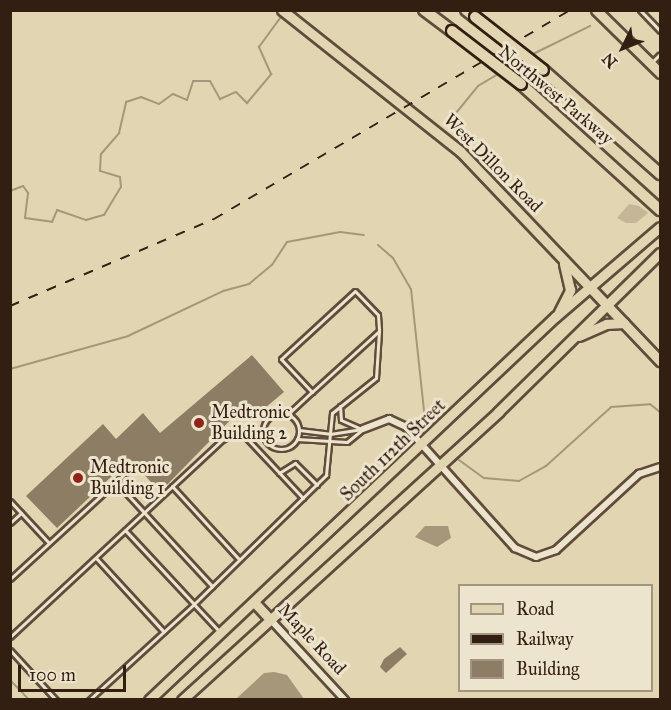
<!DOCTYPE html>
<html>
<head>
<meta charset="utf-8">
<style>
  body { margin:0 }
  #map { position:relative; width:671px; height:710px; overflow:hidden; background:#e2d5b1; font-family:"IM FELL Great Primer",serif }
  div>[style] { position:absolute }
  .green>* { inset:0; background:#c4b696 }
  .water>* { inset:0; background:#a6977b }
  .stream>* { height:2px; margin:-1px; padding:0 1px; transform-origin:1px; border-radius:1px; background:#a6977b }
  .building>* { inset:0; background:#8e7d65 }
  .roads { filter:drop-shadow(2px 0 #5f4c3a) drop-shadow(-2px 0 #5f4c3a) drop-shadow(0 2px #5f4c3a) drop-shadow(0 -2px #5f4c3a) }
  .service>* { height:3px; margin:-1.5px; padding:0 1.5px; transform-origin:1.5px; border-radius:1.5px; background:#ece4cc }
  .service>.ring { margin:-1.5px; padding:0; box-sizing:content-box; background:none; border:3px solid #ece4cc; border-radius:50% }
  .minor>* { height:6px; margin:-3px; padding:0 3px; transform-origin:3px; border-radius:3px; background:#ece4cc }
  .primary>* { height:9px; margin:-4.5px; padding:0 4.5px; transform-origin:4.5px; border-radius:4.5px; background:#e2d5b1 }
  .motorway>* { height:10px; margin:-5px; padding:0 5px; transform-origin:5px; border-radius:5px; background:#e2d5b1 }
  .rail>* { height:2px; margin-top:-1px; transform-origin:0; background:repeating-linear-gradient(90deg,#331e12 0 10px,transparent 0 20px) }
  .bridges { filter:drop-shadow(2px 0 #331e12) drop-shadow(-2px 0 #331e12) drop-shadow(0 2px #331e12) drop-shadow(0 -2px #331e12) }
  .motorway-bridge>* { height:10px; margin:-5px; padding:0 5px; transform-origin:5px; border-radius:5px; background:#e2d5b1 }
  .dots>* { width:16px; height:16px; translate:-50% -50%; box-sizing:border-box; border:3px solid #ece4cc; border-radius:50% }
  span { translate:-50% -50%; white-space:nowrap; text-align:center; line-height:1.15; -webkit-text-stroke:6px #ece4cc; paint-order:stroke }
  .street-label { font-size:18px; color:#331e12 }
  .poi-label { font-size:18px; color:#331e12 }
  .left { translate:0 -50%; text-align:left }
  .frame { position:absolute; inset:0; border:12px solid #331e12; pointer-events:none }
  .legend { position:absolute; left:458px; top:584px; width:195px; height:108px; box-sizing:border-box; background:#ece4cc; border:2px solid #a29582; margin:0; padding:8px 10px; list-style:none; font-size:18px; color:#331e12 }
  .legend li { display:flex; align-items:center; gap:12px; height:30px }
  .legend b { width:30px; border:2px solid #a29582 }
  .north { position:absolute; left:593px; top:18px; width:60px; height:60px; -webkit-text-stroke:4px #ece4cc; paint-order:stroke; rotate:227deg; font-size:16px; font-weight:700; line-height:24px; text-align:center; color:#331e12 }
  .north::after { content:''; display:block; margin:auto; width:21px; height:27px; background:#331e12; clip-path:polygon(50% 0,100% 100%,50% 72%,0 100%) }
  .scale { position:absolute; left:18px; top:665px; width:108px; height:27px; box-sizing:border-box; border:3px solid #331e12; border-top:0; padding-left:8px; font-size:18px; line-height:21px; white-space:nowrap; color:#331e12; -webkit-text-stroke:4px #ece4cc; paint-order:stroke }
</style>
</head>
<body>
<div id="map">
  <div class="green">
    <i style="clip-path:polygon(629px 204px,639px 206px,648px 213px,636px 223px,626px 223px,617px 218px)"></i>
  </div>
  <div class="water">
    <i style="clip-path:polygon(425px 526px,448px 526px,451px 538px,437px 547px,415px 537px)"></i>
    <i style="clip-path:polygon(274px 672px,287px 675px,304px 699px,236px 699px,264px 673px)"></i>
  </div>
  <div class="stream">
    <i style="left:531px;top:55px;width:66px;rotate:-26.2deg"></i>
    <i style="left:508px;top:68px;width:17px;rotate:-31deg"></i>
    <i style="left:447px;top:124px;width:49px;rotate:-50.8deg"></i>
    <i style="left:478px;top:86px;width:26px;rotate:-31deg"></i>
    <i style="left:10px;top:191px;width:14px;rotate:-21deg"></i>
    <i style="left:23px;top:186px;width:9px;rotate:54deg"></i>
    <i style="left:28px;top:193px;width:25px;rotate:97deg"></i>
    <i style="left:25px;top:218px;width:27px;rotate:8deg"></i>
    <i style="left:52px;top:222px;width:13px;rotate:-67deg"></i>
    <i style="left:57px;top:210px;width:31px;rotate:19deg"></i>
    <i style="left:86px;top:220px;width:19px;rotate:-16deg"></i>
    <i style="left:104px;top:215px;width:33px;rotate:-59deg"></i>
    <i style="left:121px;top:187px;width:10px;rotate:-96deg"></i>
    <i style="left:120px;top:177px;width:21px;rotate:-163deg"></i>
    <i style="left:100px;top:171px;width:17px;rotate:-87deg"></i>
    <i style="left:101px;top:154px;width:28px;rotate:-49deg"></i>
    <i style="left:119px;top:133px;width:32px;rotate:-77deg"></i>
    <i style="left:126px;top:102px;width:16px;rotate:-18deg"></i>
    <i style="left:141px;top:97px;width:19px;rotate:21deg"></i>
    <i style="left:159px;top:104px;width:17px;rotate:-36deg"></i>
    <i style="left:173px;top:94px;width:15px;rotate:23deg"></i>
    <i style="left:187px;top:100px;width:20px;rotate:-72deg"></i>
    <i style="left:193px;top:81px;width:17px"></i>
    <i style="left:210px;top:81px;width:21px;rotate:61deg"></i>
    <i style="left:220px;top:99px;width:17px;rotate:-24deg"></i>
    <i style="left:236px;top:92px;width:16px;rotate:45deg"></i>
    <i style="left:247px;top:103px;width:38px;rotate:-50deg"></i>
    <i style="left:271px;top:74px;width:30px;rotate:-114deg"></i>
    <i style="left:259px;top:47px;width:41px;rotate:-54deg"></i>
    <i style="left:378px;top:245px;width:20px;rotate:41deg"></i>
    <i style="left:393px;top:258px;width:36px;rotate:60deg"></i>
    <i style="left:411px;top:289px;width:133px;rotate:83.9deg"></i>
    <i style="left:10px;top:369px;width:123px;rotate:-15.6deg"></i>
    <i style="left:128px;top:336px;width:105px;rotate:-25.3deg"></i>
    <i style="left:223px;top:291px;width:27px;rotate:-15deg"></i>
    <i style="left:249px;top:284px;width:30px;rotate:-40deg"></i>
    <i style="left:272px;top:265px;width:27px;rotate:-57deg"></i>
    <i style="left:287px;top:242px;width:54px;rotate:-10.7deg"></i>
    <i style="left:340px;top:232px;width:24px;rotate:7deg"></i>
    <i style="left:459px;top:460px;width:31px;rotate:36deg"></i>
    <i style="left:484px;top:478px;width:35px;rotate:5deg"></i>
    <i style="left:519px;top:481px;width:31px;rotate:-29deg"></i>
    <i style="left:546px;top:466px;width:88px;rotate:-42.2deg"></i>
    <i style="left:611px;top:407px;width:39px;rotate:-4deg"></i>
    <i style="left:650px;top:404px;width:13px;rotate:39deg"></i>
    <i style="left:10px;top:680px;width:28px;rotate:46deg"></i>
  </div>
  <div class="building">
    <i style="clip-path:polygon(252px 355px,284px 392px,265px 408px,244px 406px,160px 492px,130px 459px,57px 528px,26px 496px,103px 424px,116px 439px,143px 413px,160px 433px)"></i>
    <i style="clip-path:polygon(400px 647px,407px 654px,386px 673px,380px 667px,384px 659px)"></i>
  </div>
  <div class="roads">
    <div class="service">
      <i style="left:640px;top:10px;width:29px;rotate:46deg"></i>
      <i style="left:652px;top:62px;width:11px;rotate:-45deg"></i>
      <i style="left:355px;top:291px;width:33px;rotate:46deg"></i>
      <i style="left:378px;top:315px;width:16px;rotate:86deg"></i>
      <i style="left:379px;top:331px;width:91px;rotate:137.7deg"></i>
      <i style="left:312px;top:392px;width:45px;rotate:-133.2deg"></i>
      <i style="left:281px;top:359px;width:100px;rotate:-42.6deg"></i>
      <i style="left:340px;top:406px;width:14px;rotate:86deg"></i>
      <i style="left:341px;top:420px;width:22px;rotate:24deg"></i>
      <i class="ring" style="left:263px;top:413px;width:33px;height:33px"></i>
      <i style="left:288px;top:414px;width:33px;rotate:-43deg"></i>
      <i style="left:299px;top:430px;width:31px;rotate:7deg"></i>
      <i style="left:330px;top:434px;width:31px;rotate:-9deg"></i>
      <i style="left:240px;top:431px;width:92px;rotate:46.8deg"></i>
      <i style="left:297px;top:439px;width:50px;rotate:3.4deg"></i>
      <i style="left:347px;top:442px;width:21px;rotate:-39deg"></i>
      <i style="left:279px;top:473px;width:19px;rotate:-32deg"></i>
      <i style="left:295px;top:463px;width:31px;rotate:45deg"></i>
      <i style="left:116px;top:482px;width:21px;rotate:-43deg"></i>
      <i style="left:172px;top:486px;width:99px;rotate:47.5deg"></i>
      <i style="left:10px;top:501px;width:57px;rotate:47.1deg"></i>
      <i style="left:10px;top:523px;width:15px;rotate:-42deg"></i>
      <i style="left:96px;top:558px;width:100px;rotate:47.4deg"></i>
      <i style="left:10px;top:579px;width:144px;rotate:-42.5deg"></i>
      <i style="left:116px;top:482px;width:142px;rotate:47.3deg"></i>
      <i style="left:218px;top:630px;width:35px;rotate:-133deg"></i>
      <i style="left:194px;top:604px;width:185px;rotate:-44.3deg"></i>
      <i style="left:326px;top:475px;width:62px;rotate:-84.5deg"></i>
      <i style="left:332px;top:413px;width:56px;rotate:-38.5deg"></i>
      <i style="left:376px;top:378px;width:47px;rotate:-86.3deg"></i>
      <i style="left:10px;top:637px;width:289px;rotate:-42.9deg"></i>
      <i style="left:222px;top:440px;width:21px;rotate:-28deg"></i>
      <i style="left:241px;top:430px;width:22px;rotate:8deg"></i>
      <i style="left:10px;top:650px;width:68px;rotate:47.4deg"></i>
      <i style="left:89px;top:700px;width:142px;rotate:-42.4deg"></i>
      <i style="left:194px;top:604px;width:101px;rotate:-133deg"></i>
    </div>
    <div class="minor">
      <i style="left:363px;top:429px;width:28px;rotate:-21deg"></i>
      <i style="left:389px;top:419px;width:19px;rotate:25deg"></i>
      <i style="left:406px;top:427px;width:163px;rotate:48deg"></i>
      <i style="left:515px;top:548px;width:23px;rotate:23deg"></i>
      <i style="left:536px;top:557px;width:21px;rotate:-19deg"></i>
      <i style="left:556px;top:550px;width:113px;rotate:-42.5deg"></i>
      <i style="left:639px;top:474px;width:22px;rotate:-18deg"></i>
      <i style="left:269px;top:618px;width:112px;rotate:47.2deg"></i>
    </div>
    <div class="primary">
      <i style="left:282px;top:10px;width:228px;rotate:38.4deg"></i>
      <i style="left:461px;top:152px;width:289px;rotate:46.4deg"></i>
      <i style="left:596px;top:10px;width:90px;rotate:44.5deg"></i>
      <i style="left:559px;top:312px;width:25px;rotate:-63deg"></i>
      <i style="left:570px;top:290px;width:27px;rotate:-103deg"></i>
      <i style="left:579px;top:336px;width:30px;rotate:-24deg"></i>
      <i style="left:606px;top:324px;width:18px;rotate:-3deg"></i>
      <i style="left:254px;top:602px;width:22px;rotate:47deg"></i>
      <i style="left:149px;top:700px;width:558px;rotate:-43.33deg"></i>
      <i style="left:555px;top:317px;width:138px;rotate:-40.6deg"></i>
      <i style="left:182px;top:700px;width:428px;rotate:-42.3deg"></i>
      <i style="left:498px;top:412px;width:227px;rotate:-44.5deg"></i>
    </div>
    <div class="motorway">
      <i style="left:424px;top:10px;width:35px;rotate:37deg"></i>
      <i style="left:466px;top:10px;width:11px;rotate:38deg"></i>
      <i style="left:543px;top:70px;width:157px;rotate:41.6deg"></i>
      <i style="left:521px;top:84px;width:188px;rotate:42.2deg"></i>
    </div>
  </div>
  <div class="rail">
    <i style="left:10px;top:306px;width:222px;rotate:-23.1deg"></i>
    <i style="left:214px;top:219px;width:413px;rotate:-30.4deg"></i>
  </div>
  <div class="bridges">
    <div class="motorway-bridge">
      <i style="left:475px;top:17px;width:86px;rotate:37.9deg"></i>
      <i style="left:452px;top:31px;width:87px;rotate:37.5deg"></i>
    </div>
  </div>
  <div class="dots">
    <i style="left:199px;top:423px;background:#8f2418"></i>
    <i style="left:78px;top:478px;background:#8f2418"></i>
  </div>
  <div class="street-label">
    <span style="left:556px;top:95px;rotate:40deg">Northwest Parkway</span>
    <span style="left:493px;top:163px;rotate:45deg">West Dillon Road</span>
    <span style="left:393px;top:450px;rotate:-44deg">South 112th Street</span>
    <span style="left:312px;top:639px;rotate:47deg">Maple Road</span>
  </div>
  <div class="poi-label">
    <span class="left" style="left:211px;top:423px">Medtronic<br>Building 2</span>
    <span class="left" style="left:90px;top:478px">Medtronic<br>Building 1</span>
  </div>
  <div class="frame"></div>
  <ul class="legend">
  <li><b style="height:8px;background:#e2d5b1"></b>Road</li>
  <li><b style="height:8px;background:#331e12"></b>Railway</li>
  <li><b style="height:16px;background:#8e7d65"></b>Building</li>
  </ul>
  <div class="north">N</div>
  <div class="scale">100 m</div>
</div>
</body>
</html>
